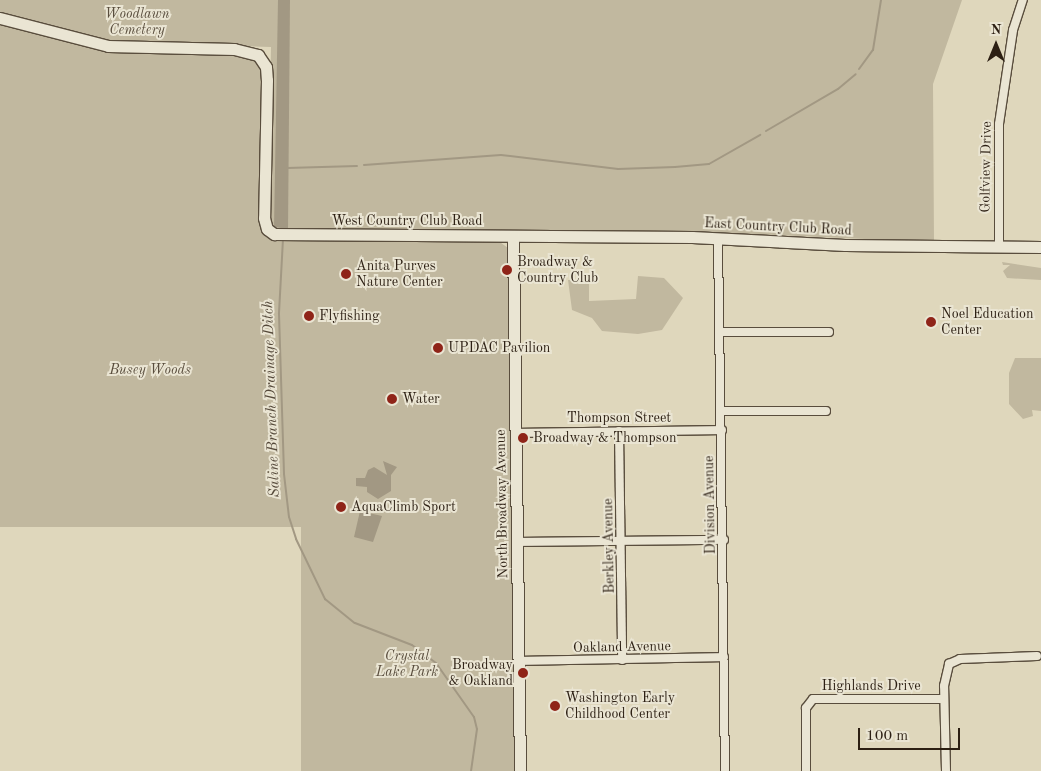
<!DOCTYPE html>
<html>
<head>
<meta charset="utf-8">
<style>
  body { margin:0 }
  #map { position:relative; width:1041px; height:771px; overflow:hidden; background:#dfd7bc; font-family:"Old Standard TT",serif }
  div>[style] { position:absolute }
  .green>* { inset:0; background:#c1b89f }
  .water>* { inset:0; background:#a29883 }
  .stream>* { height:2px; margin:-1px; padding:0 1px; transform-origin:1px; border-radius:1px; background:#a29883 }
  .roads { filter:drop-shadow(1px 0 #594d3d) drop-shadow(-1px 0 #594d3d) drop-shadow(0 1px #594d3d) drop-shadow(0 -1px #594d3d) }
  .street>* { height:8px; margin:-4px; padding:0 4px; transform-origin:4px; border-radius:4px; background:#eae5d3 }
  .secondary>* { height:11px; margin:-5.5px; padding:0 5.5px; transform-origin:5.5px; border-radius:5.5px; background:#eae5d3 }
  .dots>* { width:14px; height:14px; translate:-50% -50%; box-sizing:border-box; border:2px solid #eae5d3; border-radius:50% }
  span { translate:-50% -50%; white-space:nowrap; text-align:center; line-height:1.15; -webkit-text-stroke:4px #eae5d3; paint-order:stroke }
  .park-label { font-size:14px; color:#594d3d; font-style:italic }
  .street-label { font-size:14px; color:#2c1f13 }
  .poi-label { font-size:14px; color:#2c1f13 }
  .left { translate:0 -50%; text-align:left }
  .right { translate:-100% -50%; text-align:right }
  .water-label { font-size:15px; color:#55493a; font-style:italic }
  .north { position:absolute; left:971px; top:20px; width:50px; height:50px; -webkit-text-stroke:4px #eae5d3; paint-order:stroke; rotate:0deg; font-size:14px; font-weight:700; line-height:20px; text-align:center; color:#2c1f13 }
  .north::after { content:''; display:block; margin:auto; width:18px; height:22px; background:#2c1f13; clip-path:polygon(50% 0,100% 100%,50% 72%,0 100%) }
  .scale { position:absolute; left:858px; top:728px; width:102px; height:22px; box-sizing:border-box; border:2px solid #2c1f13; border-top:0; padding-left:6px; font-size:15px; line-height:18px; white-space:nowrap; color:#2c1f13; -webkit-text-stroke:4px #eae5d3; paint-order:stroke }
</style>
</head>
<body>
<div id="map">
  <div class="green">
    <i style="clip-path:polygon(0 0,962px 0,933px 84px,934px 242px,753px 234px,276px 229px,268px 219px,271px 47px,107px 42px,0 14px)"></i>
    <i style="clip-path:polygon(0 18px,88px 42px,210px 48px,263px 60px,267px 229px,497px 240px,508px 248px,515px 771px,301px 771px,301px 527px,0 527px)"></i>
    <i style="clip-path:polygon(1002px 262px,1041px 268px,1041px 280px,1007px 278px,1003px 271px,1010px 265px,1003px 265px)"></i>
    <i style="clip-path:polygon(638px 276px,664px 278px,683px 298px,662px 330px,638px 334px,602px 331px,592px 318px,572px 310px,568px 280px,589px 280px,589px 301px,636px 299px)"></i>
    <i style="clip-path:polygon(1015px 358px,1041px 358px,1041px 411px,1032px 410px,1033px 416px,1023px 419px,1009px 404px,1009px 373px)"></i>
  </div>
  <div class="water">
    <i style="clip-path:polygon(278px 0,290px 0,288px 229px,274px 227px)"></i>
    <i style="clip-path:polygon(383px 461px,397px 467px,391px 475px,391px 491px,378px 499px,367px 492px,367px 487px,356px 486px,356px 478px,365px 478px,368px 470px,374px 467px,387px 475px)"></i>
    <i style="clip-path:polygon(360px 511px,382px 516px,373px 542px,354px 537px)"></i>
  </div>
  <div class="stream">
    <i style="left:859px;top:69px;width:24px;rotate:-54deg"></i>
    <i style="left:873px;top:50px;width:51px;rotate:-80.9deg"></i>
    <i style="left:766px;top:131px;width:83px;rotate:-30.3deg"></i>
    <i style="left:838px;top:89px;width:23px;rotate:-40deg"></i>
    <i style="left:364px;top:165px;width:137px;rotate:-4.2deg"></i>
    <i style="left:501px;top:155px;width:118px;rotate:6.8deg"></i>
    <i style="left:618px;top:169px;width:57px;rotate:-2deg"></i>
    <i style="left:675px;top:167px;width:34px;rotate:-5deg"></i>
    <i style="left:709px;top:164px;width:59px;rotate:-29.6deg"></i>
    <i style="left:287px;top:168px;width:70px;rotate:-1.6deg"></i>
    <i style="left:283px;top:239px;width:75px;rotate:93.1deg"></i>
    <i style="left:279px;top:314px;width:160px;rotate:88.2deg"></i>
    <i style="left:284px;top:474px;width:43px;rotate:83.4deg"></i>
    <i style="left:289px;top:517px;width:23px;rotate:72deg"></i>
    <i style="left:296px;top:539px;width:67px;rotate:64.2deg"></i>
    <i style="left:325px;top:599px;width:38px;rotate:39deg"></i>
    <i style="left:355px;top:623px;width:61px;rotate:21.1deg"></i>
    <i style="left:412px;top:645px;width:30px;rotate:37deg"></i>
    <i style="left:436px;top:663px;width:66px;rotate:54.9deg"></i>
    <i style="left:474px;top:717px;width:12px;rotate:76deg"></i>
    <i style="left:477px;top:729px;width:42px;rotate:98.1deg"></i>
  </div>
  <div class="roads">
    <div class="street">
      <i style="left:718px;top:238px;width:533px;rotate:89.25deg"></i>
      <i style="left:999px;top:247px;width:123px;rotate:-90deg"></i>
      <i style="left:999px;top:124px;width:95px;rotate:-81.5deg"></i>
      <i style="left:1013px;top:30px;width:32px;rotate:-72deg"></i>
      <i style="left:721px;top:332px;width:108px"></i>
      <i style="left:722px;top:411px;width:104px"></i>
      <i style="left:619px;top:431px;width:229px;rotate:89.2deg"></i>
      <i style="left:516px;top:433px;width:206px;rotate:-0.8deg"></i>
      <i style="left:518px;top:542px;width:206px;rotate:-0.6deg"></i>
      <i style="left:520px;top:661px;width:204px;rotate:-1.1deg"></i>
      <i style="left:806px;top:771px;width:63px;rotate:-90deg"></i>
      <i style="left:806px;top:708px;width:11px;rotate:-52deg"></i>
      <i style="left:813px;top:699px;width:131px"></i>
      <i style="left:946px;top:771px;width:85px;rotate:-91.3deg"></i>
      <i style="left:944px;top:686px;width:23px;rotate:-77deg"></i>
      <i style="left:949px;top:664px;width:12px;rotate:-24deg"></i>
      <i style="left:960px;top:659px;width:77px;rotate:-2.2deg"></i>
    </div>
    <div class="secondary">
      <i style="left:0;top:18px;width:112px;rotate:14.5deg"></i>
      <i style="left:108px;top:46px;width:126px;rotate:1.4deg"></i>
      <i style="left:234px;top:49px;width:25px;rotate:14deg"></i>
      <i style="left:258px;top:55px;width:14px;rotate:56deg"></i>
      <i style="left:266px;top:67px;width:13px;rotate:86deg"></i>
      <i style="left:267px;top:80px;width:138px;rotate:91.2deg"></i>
      <i style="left:264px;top:218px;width:11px;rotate:75deg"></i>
      <i style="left:267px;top:229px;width:9px;rotate:36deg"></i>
      <i style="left:274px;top:234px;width:418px;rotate:0.4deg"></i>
      <i style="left:692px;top:237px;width:153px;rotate:3deg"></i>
      <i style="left:845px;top:245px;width:196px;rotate:0.6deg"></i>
      <i style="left:513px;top:237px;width:534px;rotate:89.25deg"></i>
    </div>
  </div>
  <div class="dots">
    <i style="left:507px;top:270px;background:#8f2418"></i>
    <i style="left:346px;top:274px;background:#8f2418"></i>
    <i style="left:309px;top:316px;background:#8f2418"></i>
    <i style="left:931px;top:322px;background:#8f2418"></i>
    <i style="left:438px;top:348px;background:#8f2418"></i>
    <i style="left:392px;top:399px;background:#8f2418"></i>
    <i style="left:523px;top:438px;background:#8f2418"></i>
    <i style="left:341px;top:507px;background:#8f2418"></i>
    <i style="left:523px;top:673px;background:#8f2418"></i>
    <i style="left:555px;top:706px;background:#8f2418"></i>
  </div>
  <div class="park-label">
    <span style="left:137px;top:22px">Woodlawn<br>Cemetery</span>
    <span style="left:150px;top:370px">Busey Woods</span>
    <span style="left:407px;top:664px">Crystal<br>Lake Park</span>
  </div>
  <div class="street-label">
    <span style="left:986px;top:167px;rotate:-89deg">Golfview Drive</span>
    <span style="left:407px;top:221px">West Country Club Road</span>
    <span style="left:778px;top:227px;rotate:3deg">East Country Club Road</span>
    <span style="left:619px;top:418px">Thompson Street</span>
    <span style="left:502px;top:504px;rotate:-91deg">North Broadway Avenue</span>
    <span style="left:710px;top:505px;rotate:-91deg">Division Avenue</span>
    <span style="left:609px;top:546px;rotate:-91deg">Berkley Avenue</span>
    <span style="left:622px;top:647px;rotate:-1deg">Oakland Avenue</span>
    <span style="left:871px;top:686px">Highlands Drive</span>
  </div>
  <div class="poi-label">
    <span class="left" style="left:517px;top:270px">Broadway &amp;<br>Country Club</span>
    <span class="left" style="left:356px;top:274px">Anita Purves<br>Nature Center</span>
    <span class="left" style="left:941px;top:322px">Noel Education<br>Center</span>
    <span class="left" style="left:319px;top:316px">Flyfishing</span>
    <span class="left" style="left:448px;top:348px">UPDAC Pavilion</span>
    <span class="left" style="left:402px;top:399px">Water</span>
    <span class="left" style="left:533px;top:438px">Broadway &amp; Thompson</span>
    <span class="left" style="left:351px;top:507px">AquaClimb Sport</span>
    <span class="right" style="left:513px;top:673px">Broadway<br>&amp; Oakland</span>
    <span class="left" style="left:565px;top:706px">Washington Early<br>Childhood Center</span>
  </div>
  <div class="water-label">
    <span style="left:272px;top:399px;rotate:-92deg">Saline Branch Drainage Ditch</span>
  </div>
  <div class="north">N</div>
  <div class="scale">100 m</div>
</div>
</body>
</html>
